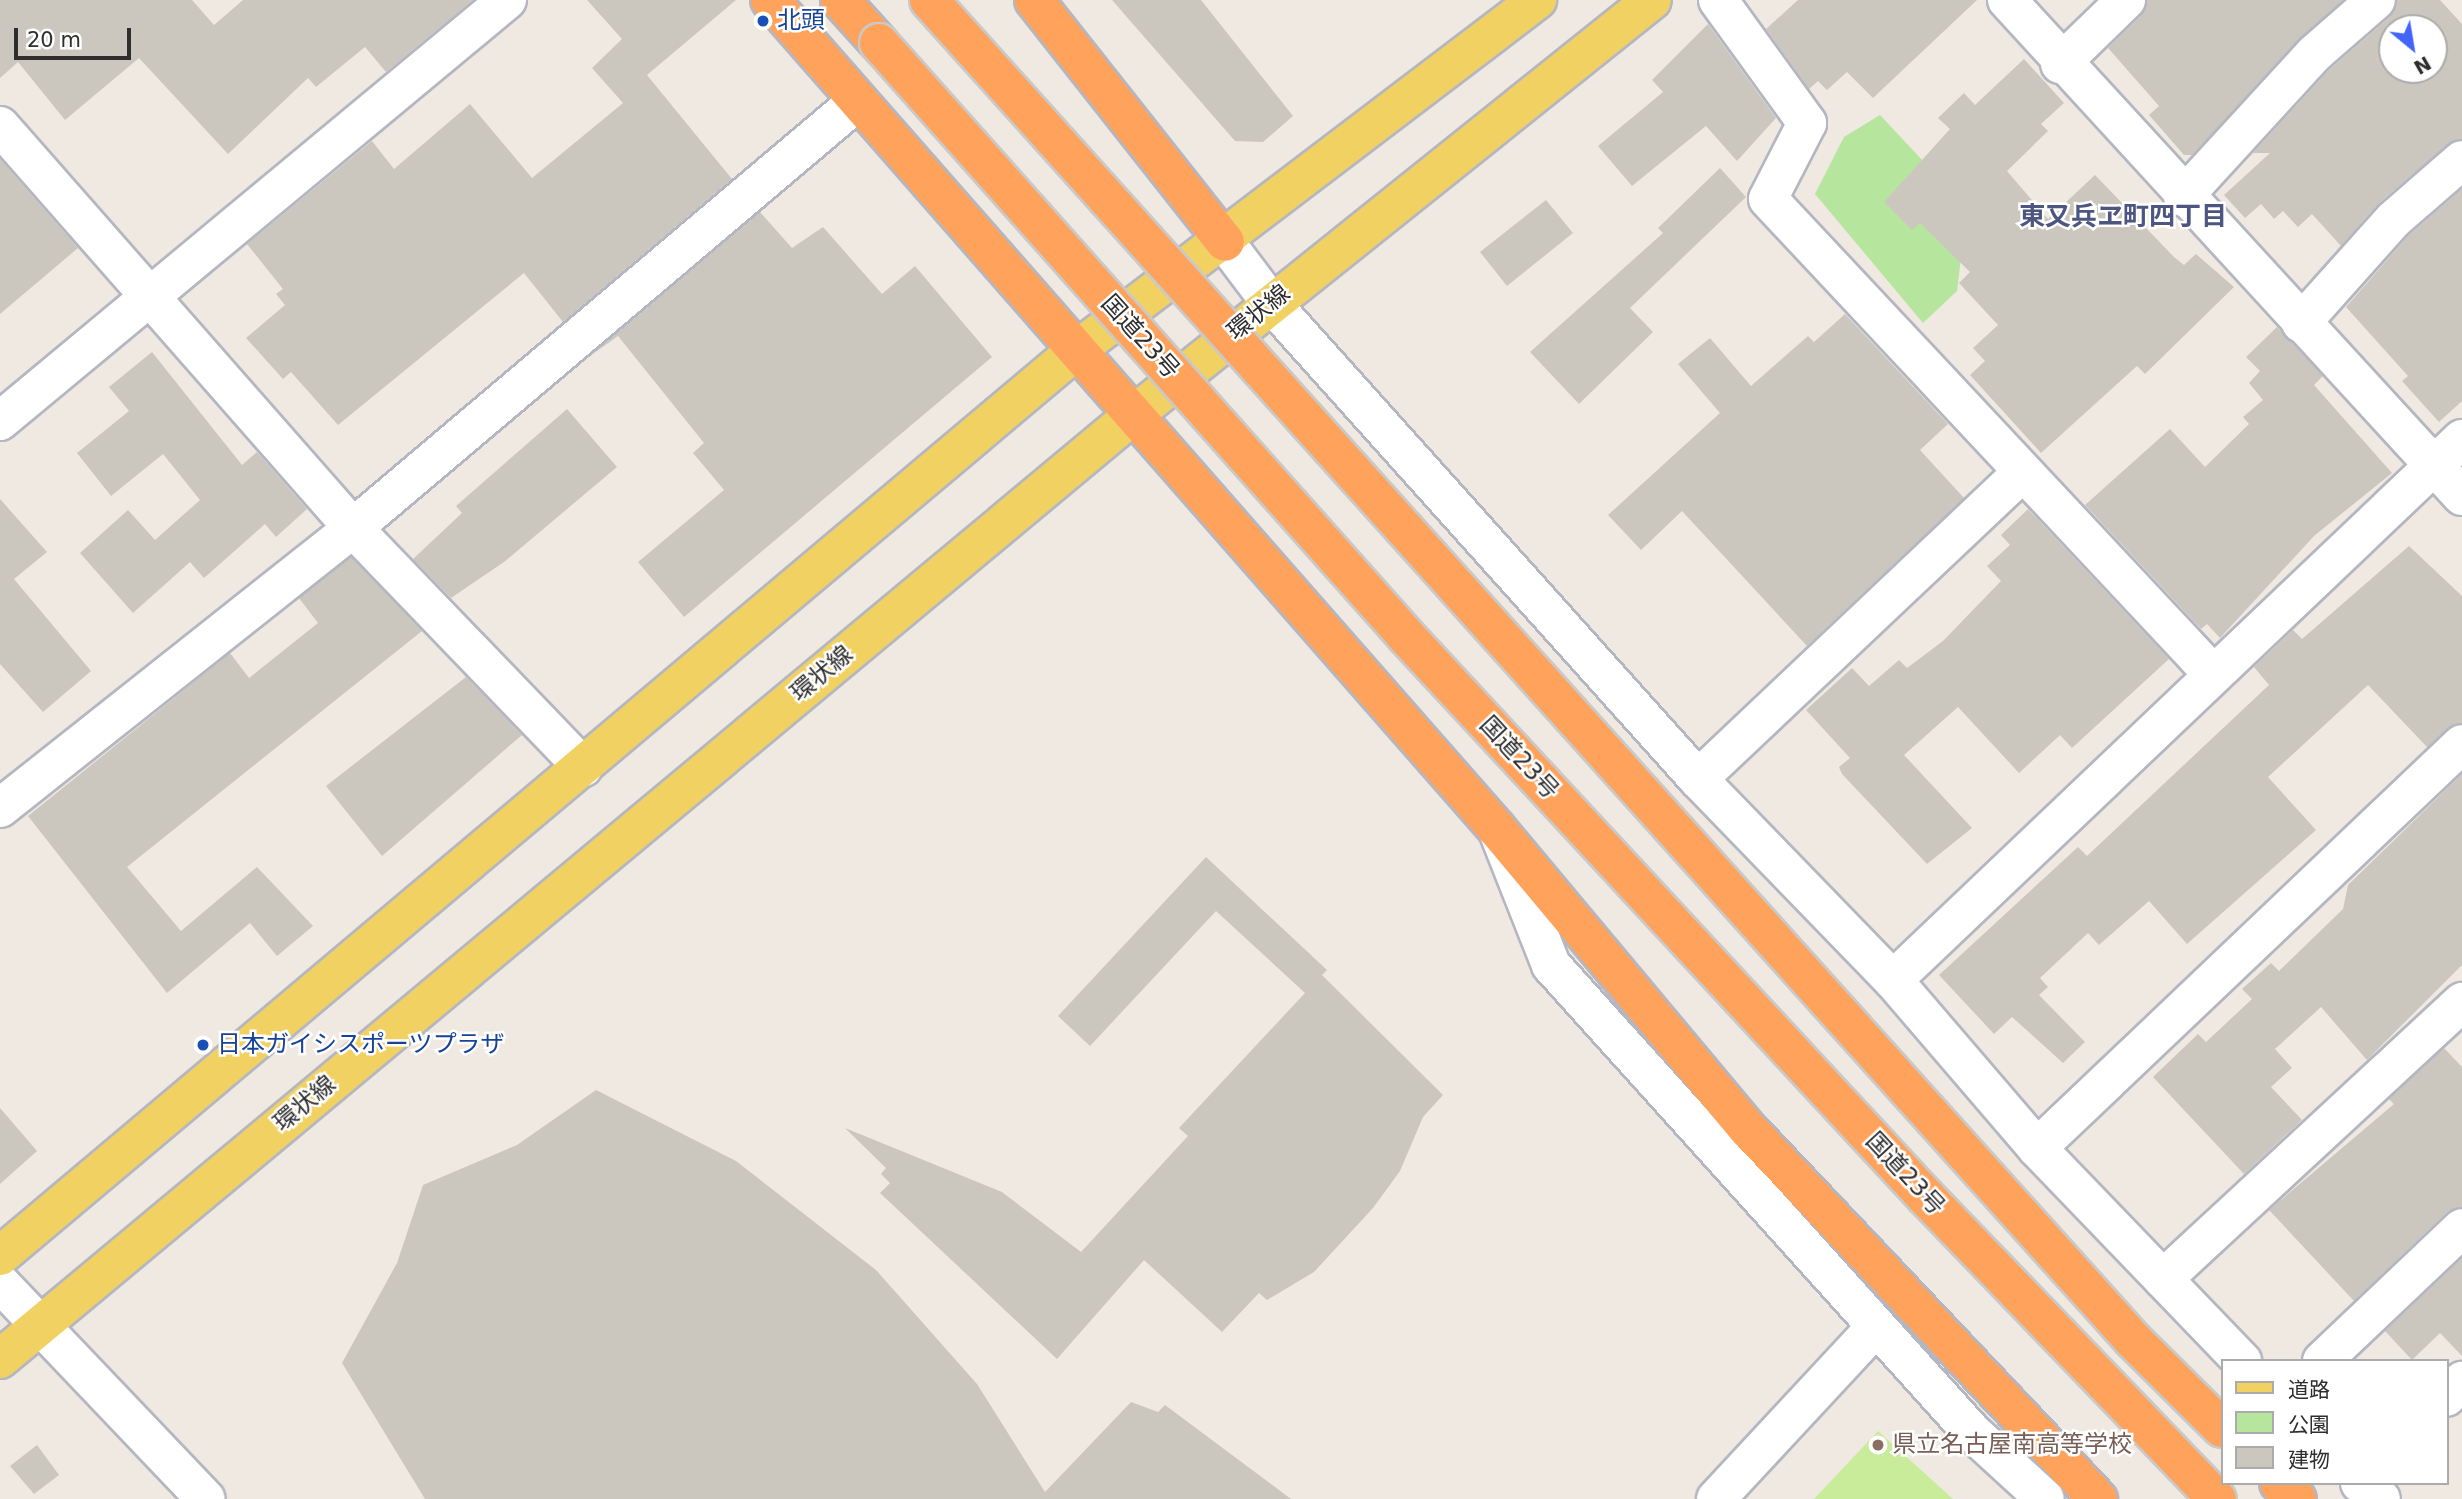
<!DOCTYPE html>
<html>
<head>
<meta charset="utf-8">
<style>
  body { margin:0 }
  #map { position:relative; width:2462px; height:1499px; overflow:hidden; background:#efe9e1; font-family:"DejaVu Sans","Noto Sans JP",sans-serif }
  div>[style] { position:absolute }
  .green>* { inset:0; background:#b6e59e }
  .pitch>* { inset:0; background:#c9ec9a }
  .building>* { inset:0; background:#cbc7bf }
  .roads { filter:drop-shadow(2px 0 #b4b7c1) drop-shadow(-2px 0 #b4b7c1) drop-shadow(0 2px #b4b7c1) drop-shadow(0 -2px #b4b7c1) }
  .street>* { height:38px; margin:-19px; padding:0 19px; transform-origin:19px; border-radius:19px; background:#fff }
  .secondary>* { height:38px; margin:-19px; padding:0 19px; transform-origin:19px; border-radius:19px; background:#fff }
  .primary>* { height:38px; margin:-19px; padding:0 19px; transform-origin:19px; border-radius:19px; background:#f2d163 }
  .highway>* { height:38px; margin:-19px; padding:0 19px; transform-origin:19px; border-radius:19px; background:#ffa35c }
  .bridges { filter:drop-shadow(2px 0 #c9c9c9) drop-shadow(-2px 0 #c9c9c9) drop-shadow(0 2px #c9c9c9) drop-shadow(0 -2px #c9c9c9) }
  .highway-bridge>* { height:38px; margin:-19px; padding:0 19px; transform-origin:19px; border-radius:19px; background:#ffa35c }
  .dots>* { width:19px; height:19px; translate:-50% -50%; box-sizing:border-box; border:4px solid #fff; border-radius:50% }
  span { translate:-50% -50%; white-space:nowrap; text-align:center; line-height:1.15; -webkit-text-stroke:5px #fff; paint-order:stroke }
  .transit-label { font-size:24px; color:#164399 }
  .left { translate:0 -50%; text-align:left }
  .street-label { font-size:24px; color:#2e2e2e }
  .education-label { font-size:24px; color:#785e54 }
  .neighbourhood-label { font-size:26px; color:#4d5680; font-weight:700 }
  .legend { position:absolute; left:2221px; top:1359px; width:228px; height:126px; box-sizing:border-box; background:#fff; border:2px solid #ababab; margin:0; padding:9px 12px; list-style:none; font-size:21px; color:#2e2e2e }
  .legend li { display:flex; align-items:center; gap:14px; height:35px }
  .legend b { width:35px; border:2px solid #ababab }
  .north { position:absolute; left:2378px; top:14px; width:70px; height:70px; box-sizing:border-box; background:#fff; border:2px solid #ababab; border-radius:50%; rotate:150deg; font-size:19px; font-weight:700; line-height:28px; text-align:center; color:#2e2e2e }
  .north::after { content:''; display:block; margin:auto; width:24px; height:32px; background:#4264fb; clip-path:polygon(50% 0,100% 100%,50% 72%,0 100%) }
  .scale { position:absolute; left:14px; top:28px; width:117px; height:32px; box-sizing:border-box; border:4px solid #2e2e2e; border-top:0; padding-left:9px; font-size:21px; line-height:24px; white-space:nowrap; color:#2e2e2e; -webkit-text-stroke:5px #fff; paint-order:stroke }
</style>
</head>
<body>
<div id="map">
  <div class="green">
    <i style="clip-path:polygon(1880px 115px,1967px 208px,1957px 291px,1923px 323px,1815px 194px,1844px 137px)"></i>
  </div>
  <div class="pitch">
    <i style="clip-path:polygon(1878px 1431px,1953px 1499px,1814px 1499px)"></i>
  </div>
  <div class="building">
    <i style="clip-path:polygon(0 0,192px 0,214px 25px,243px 0,473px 0,386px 72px,365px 47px,316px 87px,308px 78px,228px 154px,139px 58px,65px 120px,18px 62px,0 78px)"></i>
    <i style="clip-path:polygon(587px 0,736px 0,647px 75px,732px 179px,563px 322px,524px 273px,338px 425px,291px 372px,283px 379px,246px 338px,285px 305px,276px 294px,283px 289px,247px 244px,372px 141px,394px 169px,470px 104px,532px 178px,623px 103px,592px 68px,622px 39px)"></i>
    <i style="clip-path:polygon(1112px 0,1201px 0,1293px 116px,1263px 142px,1235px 141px)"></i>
    <i style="clip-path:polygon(1798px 0,1977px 0,1873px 98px,1847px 72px,1827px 90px,1818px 81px,1809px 89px,1766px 29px)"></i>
    <i style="clip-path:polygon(2147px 0,2343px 0,2192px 155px,2184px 155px,2149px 115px,2159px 106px,2108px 48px,2141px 16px)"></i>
    <i style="clip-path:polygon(evenodd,2397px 0,2440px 0,2462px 24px,2462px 139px,2448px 144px,2379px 203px,2341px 246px,2312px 214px,2298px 227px,2283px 211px,2274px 219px,2261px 204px,2245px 218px,2224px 195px,2270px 153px,2253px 153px,2329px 70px,2390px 17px,2397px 0,2392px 28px,2434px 28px,2434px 70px,2392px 70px,2392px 28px)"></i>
    <i style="clip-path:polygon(1708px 24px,1776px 118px,1737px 161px,1706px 126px,1632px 186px,1598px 146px,1663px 92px,1652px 80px)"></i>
    <i style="clip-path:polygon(2024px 59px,2064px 103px,2041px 124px,2048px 131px,2007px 171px,2048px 219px,2095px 175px,2174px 257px,2184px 265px,2196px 254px,2234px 287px,2145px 374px,2137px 366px,2041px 453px,1970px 375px,1985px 361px,1973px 348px,1998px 325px,1959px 283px,1970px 272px,1920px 223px,1912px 230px,1884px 202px,1950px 129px,1938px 118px,1964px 93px,1975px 105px)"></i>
    <i style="clip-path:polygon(0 159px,78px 248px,0 314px)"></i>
    <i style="clip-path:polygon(1720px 168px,1746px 197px,1630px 308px,1653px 332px,1579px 404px,1530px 352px,1663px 233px,1658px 228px)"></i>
    <i style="clip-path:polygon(2462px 189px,2462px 401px,2439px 422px,2402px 381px,2408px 376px,2346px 307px,2408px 236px)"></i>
    <i style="clip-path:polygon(1546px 200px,1573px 233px,1507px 286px,1480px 252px)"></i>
    <i style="clip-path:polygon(760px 212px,792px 248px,823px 227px,882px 294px,915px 266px,992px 357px,684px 617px,638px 562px,724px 490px,693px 453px,704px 443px,618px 336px,590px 356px)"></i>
    <i style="clip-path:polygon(1845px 314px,1948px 424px,1920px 450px,1964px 498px,1807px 646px,1682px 511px,1641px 550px,1608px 515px,1720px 413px,1678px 364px,1710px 338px,1751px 386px,1808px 336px,1814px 342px)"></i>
    <i style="clip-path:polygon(2277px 327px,2323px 376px,2314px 385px,2392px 473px,2314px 536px,2220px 638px,2207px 624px,2201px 629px,2085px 505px,2170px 429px,2205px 467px,2249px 424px,2243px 417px,2263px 400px,2249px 383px,2260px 371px,2246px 357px)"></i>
    <i style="clip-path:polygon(152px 352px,242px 465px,257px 452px,307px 509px,276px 537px,265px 524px,204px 578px,190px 562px,133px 613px,80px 553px,128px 510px,155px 540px,200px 500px,163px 454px,111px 496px,77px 453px,129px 411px,109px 387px)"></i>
    <i style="clip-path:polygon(567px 409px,617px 467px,504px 562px,451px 598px,413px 559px,462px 513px,456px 506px)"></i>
    <i style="clip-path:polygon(0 499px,47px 552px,14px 579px,91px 671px,43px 712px,0 664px)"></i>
    <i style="clip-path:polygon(2028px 509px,2169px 659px,2072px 748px,2060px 735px,2019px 773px,1958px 707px,1904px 755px,1972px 828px,1927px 864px,1842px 774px,1839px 767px,1850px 758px,1806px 710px,1852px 668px,1869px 686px,1899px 660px,1907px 668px,1943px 641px,2001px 581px,1987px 566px,2010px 545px,2001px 535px)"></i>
    <i style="clip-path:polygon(2409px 546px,2462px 596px,2462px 723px,2427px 747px,2368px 685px,2268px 777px,2316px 830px,2187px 944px,2149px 901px,2099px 945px,2088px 933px,2040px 978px,2048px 987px,2039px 995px,2085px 1042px,2063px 1063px,2012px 1017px,1994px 1034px,1939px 975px,2078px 847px,2087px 856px,2269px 685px,2254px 667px,2293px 630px,2302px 639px)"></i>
    <i style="clip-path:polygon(351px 557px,422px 631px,127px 867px,181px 931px,257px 867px,313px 926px,277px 956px,250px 923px,167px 993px,28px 816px,230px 653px,249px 678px,318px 623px,299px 598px)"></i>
    <i style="clip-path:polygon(466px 677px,522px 735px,382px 856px,326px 786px)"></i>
    <i style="clip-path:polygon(2462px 774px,2462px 965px,2367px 1060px,2321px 1007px,2275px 1049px,2292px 1068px,2271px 1087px,2302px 1120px,2244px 1174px,2153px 1077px,2198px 1034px,2206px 1042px,2252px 999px,2242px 989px,2271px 963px,2279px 971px,2343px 909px,2348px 885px)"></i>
    <i style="clip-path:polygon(1206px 857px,1327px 970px,1322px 975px,1443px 1095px,1423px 1117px,1400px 1171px,1373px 1208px,1314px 1272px,1267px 1300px,1259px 1293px,1222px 1332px,1144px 1260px,1057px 1359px,880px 1193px,890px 1183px,881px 1174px,886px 1168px,845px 1128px,1002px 1192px,1081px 1252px,1188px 1136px,1179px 1128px,1319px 978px,1305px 993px,1216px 911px,1090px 1046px,1058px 1016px)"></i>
    <i style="clip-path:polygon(2444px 1048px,2462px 1067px,2462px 1207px,2447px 1212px,2354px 1301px,2269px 1210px,2394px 1104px,2389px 1099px)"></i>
    <i style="clip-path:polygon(596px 1090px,736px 1161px,876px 1270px,977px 1384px,1045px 1492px,1131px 1402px,1158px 1412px,1165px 1405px,1291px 1499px,425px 1499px,342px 1363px,397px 1263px,423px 1185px,517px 1145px)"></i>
    <i style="clip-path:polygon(0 1108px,37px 1151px,0 1184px)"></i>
    <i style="clip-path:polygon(2462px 1258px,2462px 1356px,2440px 1333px,2412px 1360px,2385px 1331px)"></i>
    <i style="clip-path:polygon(37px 1445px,59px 1475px,34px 1494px,10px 1466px)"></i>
  </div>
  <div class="roads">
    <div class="street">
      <i style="left:1718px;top:0;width:152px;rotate:54.1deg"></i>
      <i style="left:1807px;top:123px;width:85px;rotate:117.2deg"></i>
      <i style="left:1768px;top:199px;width:648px;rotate:46.88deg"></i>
      <i style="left:2007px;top:0;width:673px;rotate:47.47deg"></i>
      <i style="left:2060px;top:64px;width:92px;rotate:-44.1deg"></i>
      <i style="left:0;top:126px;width:535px;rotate:48.71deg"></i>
      <i style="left:353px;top:528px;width:332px;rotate:46.1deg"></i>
      <i style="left:2183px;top:197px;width:194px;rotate:-47.5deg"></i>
      <i style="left:2314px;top:54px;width:82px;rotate:-41.1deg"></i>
      <i style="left:2301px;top:323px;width:138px;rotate:-48.2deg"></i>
      <i style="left:2393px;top:220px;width:91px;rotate:-41deg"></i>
      <i style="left:0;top:421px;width:659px;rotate:-39.71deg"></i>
      <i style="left:1698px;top:779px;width:447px;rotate:-43.4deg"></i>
      <i style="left:0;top:808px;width:451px;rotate:-38.4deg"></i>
      <i style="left:353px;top:528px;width:661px;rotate:-40.22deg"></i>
      <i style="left:1500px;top:836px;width:139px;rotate:68.4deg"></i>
      <i style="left:1551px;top:965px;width:627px;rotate:47.97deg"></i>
      <i style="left:1971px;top:1431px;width:100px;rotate:42.6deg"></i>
      <i style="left:1893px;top:980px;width:785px;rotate:-43.56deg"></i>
      <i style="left:2037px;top:1148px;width:586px;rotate:-43.55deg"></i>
      <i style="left:2163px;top:1279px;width:408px;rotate:-42.8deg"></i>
      <i style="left:2322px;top:1361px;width:193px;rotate:-43.5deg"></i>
      <i style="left:2446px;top:1397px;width:23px;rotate:-45deg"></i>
    </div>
    <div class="secondary">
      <i style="left:1225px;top:242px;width:76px;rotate:53deg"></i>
      <i style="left:1271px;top:303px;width:639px;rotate:48.11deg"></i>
      <i style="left:1698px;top:779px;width:280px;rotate:45.9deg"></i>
      <i style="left:1893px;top:980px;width:221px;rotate:49.4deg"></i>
      <i style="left:2037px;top:1148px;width:296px;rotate:46.1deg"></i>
      <i style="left:0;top:1283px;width:298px;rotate:46.4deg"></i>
      <i style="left:2360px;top:1483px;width:26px;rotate:37deg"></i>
      <i style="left:1716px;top:1499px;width:235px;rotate:-47.1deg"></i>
    </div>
    <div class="primary">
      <i style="left:0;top:1256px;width:1409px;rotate:-40.08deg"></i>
      <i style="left:1078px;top:349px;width:577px;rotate:-37.25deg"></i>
      <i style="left:0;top:1359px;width:1472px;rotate:-39.79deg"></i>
      <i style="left:1131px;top:417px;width:667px;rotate:-38.67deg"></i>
    </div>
    <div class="highway">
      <i style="left:770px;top:0;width:1103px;rotate:48.75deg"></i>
      <i style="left:1497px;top:829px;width:393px;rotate:50.1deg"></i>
      <i style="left:1749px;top:1130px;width:508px;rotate:46.6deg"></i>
      <i style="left:840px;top:0;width:58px;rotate:47.8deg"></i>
      <i style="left:1034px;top:0;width:308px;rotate:51.7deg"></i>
      <i style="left:2279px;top:1483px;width:24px;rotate:42deg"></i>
    </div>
  </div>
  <div class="bridges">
    <div class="highway-bridge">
      <i style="left:929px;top:0;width:1801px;rotate:48.06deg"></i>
      <i style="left:2133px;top:1340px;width:125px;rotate:44.7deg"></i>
      <i style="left:879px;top:43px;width:793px;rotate:48.37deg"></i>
      <i style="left:1406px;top:636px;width:764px;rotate:47.18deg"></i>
      <i style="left:1925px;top:1196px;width:421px;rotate:46.1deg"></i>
    </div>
  </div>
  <div class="dots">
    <i style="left:763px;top:21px;background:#1a4fb4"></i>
    <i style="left:203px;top:1045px;background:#1a4fb4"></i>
    <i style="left:1878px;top:1445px;background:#8d6e63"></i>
  </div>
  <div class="transit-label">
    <span class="left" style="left:777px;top:21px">北頭</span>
    <span class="left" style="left:217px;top:1045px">日本ガイシスポーツプラザ</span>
  </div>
  <div class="street-label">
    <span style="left:1259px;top:313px;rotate:-39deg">環状線</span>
    <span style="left:1140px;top:337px;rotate:48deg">国道23号</span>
    <span style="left:822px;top:674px;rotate:-40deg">環状線</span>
    <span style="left:1519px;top:758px;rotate:47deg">国道23号</span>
    <span style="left:305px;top:1104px;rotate:-40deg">環状線</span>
    <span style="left:1905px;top:1174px;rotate:47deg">国道23号</span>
  </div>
  <div class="education-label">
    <span class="left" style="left:1892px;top:1445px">県立名古屋南高等学校</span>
  </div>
  <div class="neighbourhood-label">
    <span style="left:2123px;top:217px">東又兵ヱ町四丁目</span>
  </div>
  <ul class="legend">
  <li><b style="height:9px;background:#f2d163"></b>道路</li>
  <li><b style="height:19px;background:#b6e59e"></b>公園</li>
  <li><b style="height:19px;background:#cbc7bf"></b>建物</li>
  </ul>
  <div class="north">N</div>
  <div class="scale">20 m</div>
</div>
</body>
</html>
